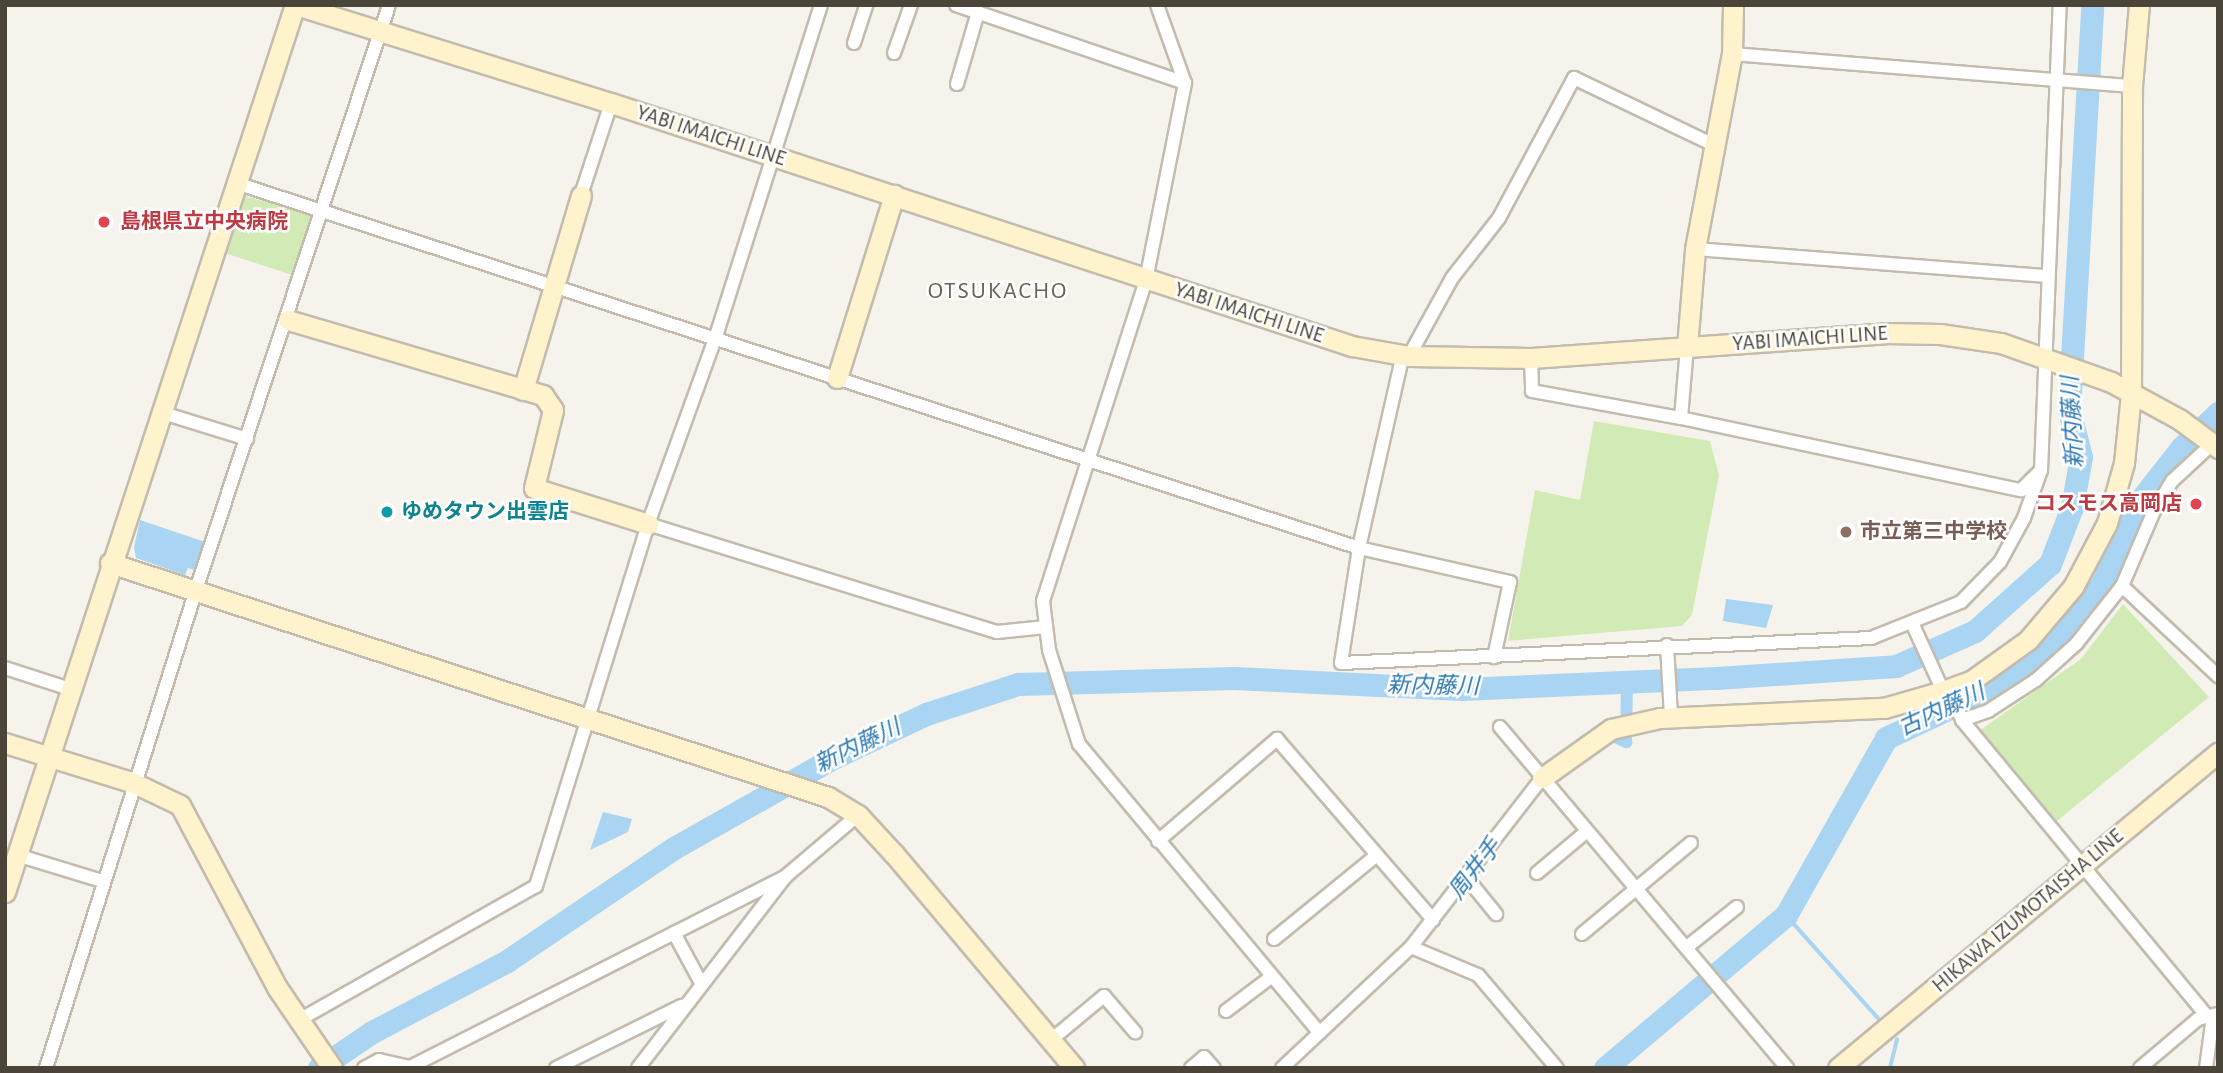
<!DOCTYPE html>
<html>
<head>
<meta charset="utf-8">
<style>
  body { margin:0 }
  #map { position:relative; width:2223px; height:1073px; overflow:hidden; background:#f6f3ec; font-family:"Alegreya Sans","Noto Sans JP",sans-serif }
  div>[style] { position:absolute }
  .green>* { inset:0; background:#d2eab5 }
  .water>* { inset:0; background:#a9d4f2 }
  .stream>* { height:3.5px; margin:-1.75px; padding:0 1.75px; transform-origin:1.75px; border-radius:1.75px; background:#a9d4f2 }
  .canal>* { height:12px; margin:-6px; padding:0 6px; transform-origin:6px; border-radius:6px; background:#a9d4f2 }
  .river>* { height:23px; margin:-11.5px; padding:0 11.5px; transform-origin:11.5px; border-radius:11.5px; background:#a9d4f2 }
  .roads { filter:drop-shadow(2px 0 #c2bbae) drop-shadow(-2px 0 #c2bbae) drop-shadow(0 2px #c2bbae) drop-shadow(0 -2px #c2bbae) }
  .street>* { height:12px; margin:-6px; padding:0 6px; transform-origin:6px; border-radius:6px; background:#fff }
  .secondary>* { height:19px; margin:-9.5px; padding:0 9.5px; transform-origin:9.5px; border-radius:9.5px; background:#fff3cd }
  .dots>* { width:19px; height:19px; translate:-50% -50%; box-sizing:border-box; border:4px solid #fff; border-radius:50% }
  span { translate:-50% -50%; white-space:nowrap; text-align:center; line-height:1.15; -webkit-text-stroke:5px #fff; paint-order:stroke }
  .street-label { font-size:21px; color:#4b4439 }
  .health-label { font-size:21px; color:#be3a42; font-weight:700 }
  .left { translate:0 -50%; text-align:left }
  .right { translate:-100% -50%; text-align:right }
  .culture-label { font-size:21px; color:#0d838f; font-weight:700 }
  .education-label { font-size:21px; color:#785e54; font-weight:700 }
  .water-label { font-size:23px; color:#2e7ab2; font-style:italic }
  .quarter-label { font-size:24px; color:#6e6250; letter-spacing:2px }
  .frame { position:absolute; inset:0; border:7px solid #4b4439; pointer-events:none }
</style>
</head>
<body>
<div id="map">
  <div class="green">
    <i style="clip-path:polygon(244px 196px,314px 215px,295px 276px,225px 253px)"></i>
    <i style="clip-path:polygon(1594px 421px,1710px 441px,1719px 475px,1692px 615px,1682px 626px,1508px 641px,1535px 490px,1580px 500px)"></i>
    <i style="clip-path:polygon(2123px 604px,2209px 697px,2057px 821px,1979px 731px,2081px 659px)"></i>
  </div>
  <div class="water">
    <i style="clip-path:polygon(140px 520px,208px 543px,198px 571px,188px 568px,185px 575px,136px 558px,134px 547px)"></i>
    <i style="clip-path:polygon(1726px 599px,1773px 605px,1766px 628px,1723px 621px)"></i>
    <i style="clip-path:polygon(603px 812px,632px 819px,628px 832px,590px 850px)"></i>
  </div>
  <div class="stream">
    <i style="left:1786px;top:915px;width:138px;rotate:48.2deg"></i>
    <i style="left:1890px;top:1068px;width:29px;rotate:-76deg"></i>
  </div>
  <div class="canal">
    <i style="left:1602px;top:741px;width:11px;rotate:-34deg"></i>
    <i style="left:1611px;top:735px;width:17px;rotate:25deg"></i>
    <i style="left:1626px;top:742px;width:62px;rotate:-89.1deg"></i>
  </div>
  <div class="river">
    <i style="left:319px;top:1068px;width:64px;rotate:-34.2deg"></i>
    <i style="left:372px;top:1032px;width:153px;rotate:-27.7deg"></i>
    <i style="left:507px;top:961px;width:202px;rotate:-34.1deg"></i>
    <i style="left:674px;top:848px;width:180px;rotate:-29.5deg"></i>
    <i style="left:831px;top:759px;width:105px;rotate:-25.3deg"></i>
    <i style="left:926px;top:714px;width:97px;rotate:-18.1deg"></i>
    <i style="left:1018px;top:684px;width:216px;rotate:-1.6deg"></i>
    <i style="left:1234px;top:678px;width:228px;rotate:2.8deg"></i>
    <i style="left:1462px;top:689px;width:255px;rotate:-2.5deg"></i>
    <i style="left:1717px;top:678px;width:179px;rotate:-3.8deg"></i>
    <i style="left:1896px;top:666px;width:86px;rotate:-23.9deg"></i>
    <i style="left:1975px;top:631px;width:101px;rotate:-41.8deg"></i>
    <i style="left:2050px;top:564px;width:61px;rotate:-68.9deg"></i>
    <i style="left:2072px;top:507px;width:51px;rotate:-79.8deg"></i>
    <i style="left:2081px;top:457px;width:49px;rotate:-104.3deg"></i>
    <i style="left:2069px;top:410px;width:406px;rotate:-86.7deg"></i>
    <i style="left:1605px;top:1068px;width:237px;rotate:-40.2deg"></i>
    <i style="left:1786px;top:915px;width:203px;rotate:-60.5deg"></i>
    <i style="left:1886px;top:738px;width:143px;rotate:-25.3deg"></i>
    <i style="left:2015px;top:677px;width:58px;rotate:-42.2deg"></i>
    <i style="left:2058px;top:638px;width:72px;rotate:-51.2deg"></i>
    <i style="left:2103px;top:582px;width:86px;rotate:-66.1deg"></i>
    <i style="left:2138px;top:503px;width:71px;rotate:-51.8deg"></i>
    <i style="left:2182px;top:447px;width:50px;rotate:-43.4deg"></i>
  </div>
  <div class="roads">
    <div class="street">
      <i style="left:956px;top:5px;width:242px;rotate:18.8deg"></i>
      <i style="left:1157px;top:5px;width:83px;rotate:70.3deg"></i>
      <i style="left:1185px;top:83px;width:201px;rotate:101.2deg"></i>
      <i style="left:1146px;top:280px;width:337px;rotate:107.8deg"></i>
      <i style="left:1043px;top:601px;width:49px;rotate:83deg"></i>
      <i style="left:1049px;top:650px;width:99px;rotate:72.3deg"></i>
      <i style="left:1079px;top:744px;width:376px;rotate:50.2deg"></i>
      <i style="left:854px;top:43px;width:40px;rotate:-72deg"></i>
      <i style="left:894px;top:53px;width:51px;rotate:-70.5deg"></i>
      <i style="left:1732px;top:54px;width:401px;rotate:4.6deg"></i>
      <i style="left:957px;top:84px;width:75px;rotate:-73.7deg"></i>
      <i style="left:239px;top:184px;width:1178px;rotate:18deg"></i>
      <i style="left:1359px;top:548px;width:116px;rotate:98.9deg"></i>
      <i style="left:1341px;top:663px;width:531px;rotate:-2.7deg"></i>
      <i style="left:1871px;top:638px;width:97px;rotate:-21.8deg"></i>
      <i style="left:1961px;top:602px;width:56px;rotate:-45.7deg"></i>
      <i style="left:2000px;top:562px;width:50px;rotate:-61.4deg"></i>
      <i style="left:2024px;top:518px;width:51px;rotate:-70.5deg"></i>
      <i style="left:581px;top:195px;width:97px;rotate:-71.9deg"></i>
      <i style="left:1695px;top:249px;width:354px;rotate:4.4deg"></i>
      <i style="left:1403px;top:354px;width:199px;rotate:102.8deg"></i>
      <i style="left:1359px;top:548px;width:155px;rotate:12.7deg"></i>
      <i style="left:1510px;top:582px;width:77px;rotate:102deg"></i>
      <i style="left:1409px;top:356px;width:89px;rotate:-61.1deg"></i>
      <i style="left:1452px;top:278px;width:76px;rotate:-51.9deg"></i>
      <i style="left:1499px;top:218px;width:159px;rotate:-61.8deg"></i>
      <i style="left:1574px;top:78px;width:157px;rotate:25.6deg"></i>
      <i style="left:1531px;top:358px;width:33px;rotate:88deg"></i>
      <i style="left:1532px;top:391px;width:151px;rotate:10.3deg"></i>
      <i style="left:1681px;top:418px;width:348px;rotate:12deg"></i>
      <i style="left:2021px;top:490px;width:28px;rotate:-45deg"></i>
      <i style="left:2041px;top:470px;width:465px;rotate:-87.7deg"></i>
      <i style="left:163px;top:413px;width:88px;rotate:17.2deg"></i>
      <i style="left:1681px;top:418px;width:71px;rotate:-85.2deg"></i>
      <i style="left:648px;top:524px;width:365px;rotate:17.2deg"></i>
      <i style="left:997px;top:632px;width:49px;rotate:-5.8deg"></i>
      <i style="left:2122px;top:586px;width:132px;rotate:43.2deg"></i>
      <i style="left:1913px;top:625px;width:72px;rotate:65.6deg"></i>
      <i style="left:1667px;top:645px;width:72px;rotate:86.8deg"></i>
      <i style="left:5px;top:668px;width:68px;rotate:17.9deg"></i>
      <i style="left:1949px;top:689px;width:34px;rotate:67deg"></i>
      <i style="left:1962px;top:720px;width:386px;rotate:50.4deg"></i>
      <i style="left:1962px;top:720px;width:28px;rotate:-19deg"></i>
      <i style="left:1988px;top:711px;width:57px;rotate:-32.9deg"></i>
      <i style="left:2036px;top:680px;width:54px;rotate:-42deg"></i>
      <i style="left:2076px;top:644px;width:74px;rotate:-51.6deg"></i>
      <i style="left:2122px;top:586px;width:82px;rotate:-66.9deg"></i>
      <i style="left:2154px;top:511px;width:35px;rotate:-59deg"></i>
      <i style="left:2172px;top:481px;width:54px;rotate:-42.8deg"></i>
      <i style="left:1500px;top:727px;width:446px;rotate:49.9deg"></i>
      <i style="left:1158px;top:841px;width:157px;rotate:-40.6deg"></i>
      <i style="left:1277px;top:739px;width:239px;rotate:49.2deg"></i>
      <i style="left:17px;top:855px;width:89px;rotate:17deg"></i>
      <i style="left:1537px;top:873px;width:64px;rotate:-39.9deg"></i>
      <i style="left:1466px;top:877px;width:48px;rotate:51deg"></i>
      <i style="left:674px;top:933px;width:57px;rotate:61.6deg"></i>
      <i style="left:1582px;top:934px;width:142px;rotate:-39.9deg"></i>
      <i style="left:1274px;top:939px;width:133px;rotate:-39.2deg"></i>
      <i style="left:1411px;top:947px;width:73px;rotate:22.7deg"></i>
      <i style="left:1478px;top:975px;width:122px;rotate:49.7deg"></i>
      <i style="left:1687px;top:947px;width:64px;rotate:-38.7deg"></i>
      <i style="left:1226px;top:1011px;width:56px;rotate:-37.1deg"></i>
      <i style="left:299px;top:1020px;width:272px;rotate:-29.5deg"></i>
      <i style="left:536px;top:886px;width:379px;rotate:-72.8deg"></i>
      <i style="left:648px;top:524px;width:200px;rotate:-70.1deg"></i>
      <i style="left:716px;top:336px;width:347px;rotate:-72.4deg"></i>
      <i style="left:1051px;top:1040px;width:69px;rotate:-39.7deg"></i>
      <i style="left:1104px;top:996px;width:48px;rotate:49.3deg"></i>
      <i style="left:410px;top:1067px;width:422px;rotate:-26.9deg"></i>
      <i style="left:46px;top:1068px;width:501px;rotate:-72.58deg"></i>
      <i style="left:196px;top:590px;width:616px;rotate:-71.74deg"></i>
      <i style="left:364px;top:1068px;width:17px;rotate:-28deg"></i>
      <i style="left:379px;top:1060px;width:35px;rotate:13deg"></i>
      <i style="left:556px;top:1068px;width:140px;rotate:-26.4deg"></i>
      <i style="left:638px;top:1068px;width:242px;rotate:-52.4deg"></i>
      <i style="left:786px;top:876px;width:94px;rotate:-40.3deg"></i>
      <i style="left:1191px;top:1068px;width:17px;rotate:-40deg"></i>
      <i style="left:1204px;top:1057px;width:15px;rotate:48deg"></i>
      <i style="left:1282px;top:1068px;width:177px;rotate:-43.2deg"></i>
      <i style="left:1411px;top:947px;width:214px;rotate:-52.2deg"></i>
      <i style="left:2140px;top:1068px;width:76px;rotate:-40.2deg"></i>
      <i style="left:2198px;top:1019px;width:21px;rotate:-14deg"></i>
      <i style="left:2206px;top:1068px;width:52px;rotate:-82.3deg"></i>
    </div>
    <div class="secondary">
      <i style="left:296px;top:5px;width:330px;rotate:17.3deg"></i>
      <i style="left:611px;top:103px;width:780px;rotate:18.16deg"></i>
      <i style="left:1352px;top:346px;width:58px;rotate:10deg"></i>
      <i style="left:1409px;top:356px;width:122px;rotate:0.9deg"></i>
      <i style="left:1531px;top:358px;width:356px;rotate:-4deg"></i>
      <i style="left:1886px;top:333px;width:54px;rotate:1.1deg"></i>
      <i style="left:1940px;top:334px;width:62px;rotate:8.4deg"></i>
      <i style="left:2001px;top:343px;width:117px;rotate:19.5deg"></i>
      <i style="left:2111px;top:382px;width:77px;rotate:28.6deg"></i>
      <i style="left:2179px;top:419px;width:49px;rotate:36.6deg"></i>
      <i style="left:288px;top:320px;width:266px;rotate:16.4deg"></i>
      <i style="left:543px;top:395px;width:18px;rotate:56deg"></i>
      <i style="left:553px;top:410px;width:80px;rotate:103.7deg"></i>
      <i style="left:534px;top:488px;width:120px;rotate:17.5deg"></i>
      <i style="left:1687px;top:347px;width:98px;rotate:-85.3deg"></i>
      <i style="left:1695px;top:249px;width:198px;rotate:-79.3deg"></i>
      <i style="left:1732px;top:54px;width:49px;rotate:-88.8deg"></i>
      <i style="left:837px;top:378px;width:192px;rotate:-72.7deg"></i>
      <i style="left:523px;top:390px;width:203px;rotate:-73.4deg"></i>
      <i style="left:110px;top:563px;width:755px;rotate:18.05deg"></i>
      <i style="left:828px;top:797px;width:35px;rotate:31deg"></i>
      <i style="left:858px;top:815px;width:53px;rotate:47.3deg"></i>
      <i style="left:894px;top:854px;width:280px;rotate:49.9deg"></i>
      <i style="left:5px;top:743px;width:135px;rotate:17.2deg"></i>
      <i style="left:134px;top:783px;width:51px;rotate:25.6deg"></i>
      <i style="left:180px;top:805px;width:208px;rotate:62deg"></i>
      <i style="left:278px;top:989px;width:96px;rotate:55.6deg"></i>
      <i style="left:1542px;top:778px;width:85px;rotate:-35.4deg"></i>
      <i style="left:1611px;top:729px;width:50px;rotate:-12.7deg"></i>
      <i style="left:1660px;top:718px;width:224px;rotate:-2.6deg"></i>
      <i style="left:1884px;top:708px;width:61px;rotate:-16.1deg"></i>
      <i style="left:1943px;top:691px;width:30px;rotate:-20deg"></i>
      <i style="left:1971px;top:681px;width:70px;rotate:-35.7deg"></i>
      <i style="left:2028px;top:640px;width:70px;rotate:-49.7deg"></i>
      <i style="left:2073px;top:587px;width:72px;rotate:-62deg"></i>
      <i style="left:2107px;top:523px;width:62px;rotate:-74.2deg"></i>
      <i style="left:2124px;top:463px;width:69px;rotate:-84.2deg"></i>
      <i style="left:2131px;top:394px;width:308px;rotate:-89.8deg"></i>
      <i style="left:2132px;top:86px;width:81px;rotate:-85.1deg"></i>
      <i style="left:5px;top:892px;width:933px;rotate:-71.9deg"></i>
      <i style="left:1838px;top:1068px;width:494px;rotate:-39.7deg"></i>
    </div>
  </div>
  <div class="dots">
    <i style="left:104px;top:222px;background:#e0444e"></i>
    <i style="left:2196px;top:504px;background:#e0444e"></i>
    <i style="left:387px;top:512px;background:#0f9aa8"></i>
    <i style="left:1846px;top:532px;background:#8d6e63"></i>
  </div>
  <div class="street-label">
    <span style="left:711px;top:136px;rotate:18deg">YABI IMAICHI LINE</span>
    <span style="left:1249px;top:313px;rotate:18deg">YABI IMAICHI LINE</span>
    <span style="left:1810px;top:339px;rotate:-4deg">YABI IMAICHI LINE</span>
    <span style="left:2028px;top:911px;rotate:-40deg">HIKAWA IZUMOTAISHA LINE</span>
  </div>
  <div class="health-label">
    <span class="left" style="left:120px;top:222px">島根県立中央病院</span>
    <span class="right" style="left:2182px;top:504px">コスモス高岡店</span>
  </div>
  <div class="culture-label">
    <span class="left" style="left:401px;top:512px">ゆめタウン出雲店</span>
  </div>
  <div class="education-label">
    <span class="left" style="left:1860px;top:532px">市立第三中学校</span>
  </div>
  <div class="water-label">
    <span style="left:2074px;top:422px;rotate:-93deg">新内藤川</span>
    <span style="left:1433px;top:687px;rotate:1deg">新内藤川</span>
    <span style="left:1942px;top:711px;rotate:-25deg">古内藤川</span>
    <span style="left:858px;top:747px;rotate:-26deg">新内藤川</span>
    <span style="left:1476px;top:870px;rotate:-52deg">周井手</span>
  </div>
  <div class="quarter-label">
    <span style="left:998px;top:292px">OTSUKACHO</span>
  </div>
  <div class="frame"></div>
</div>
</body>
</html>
